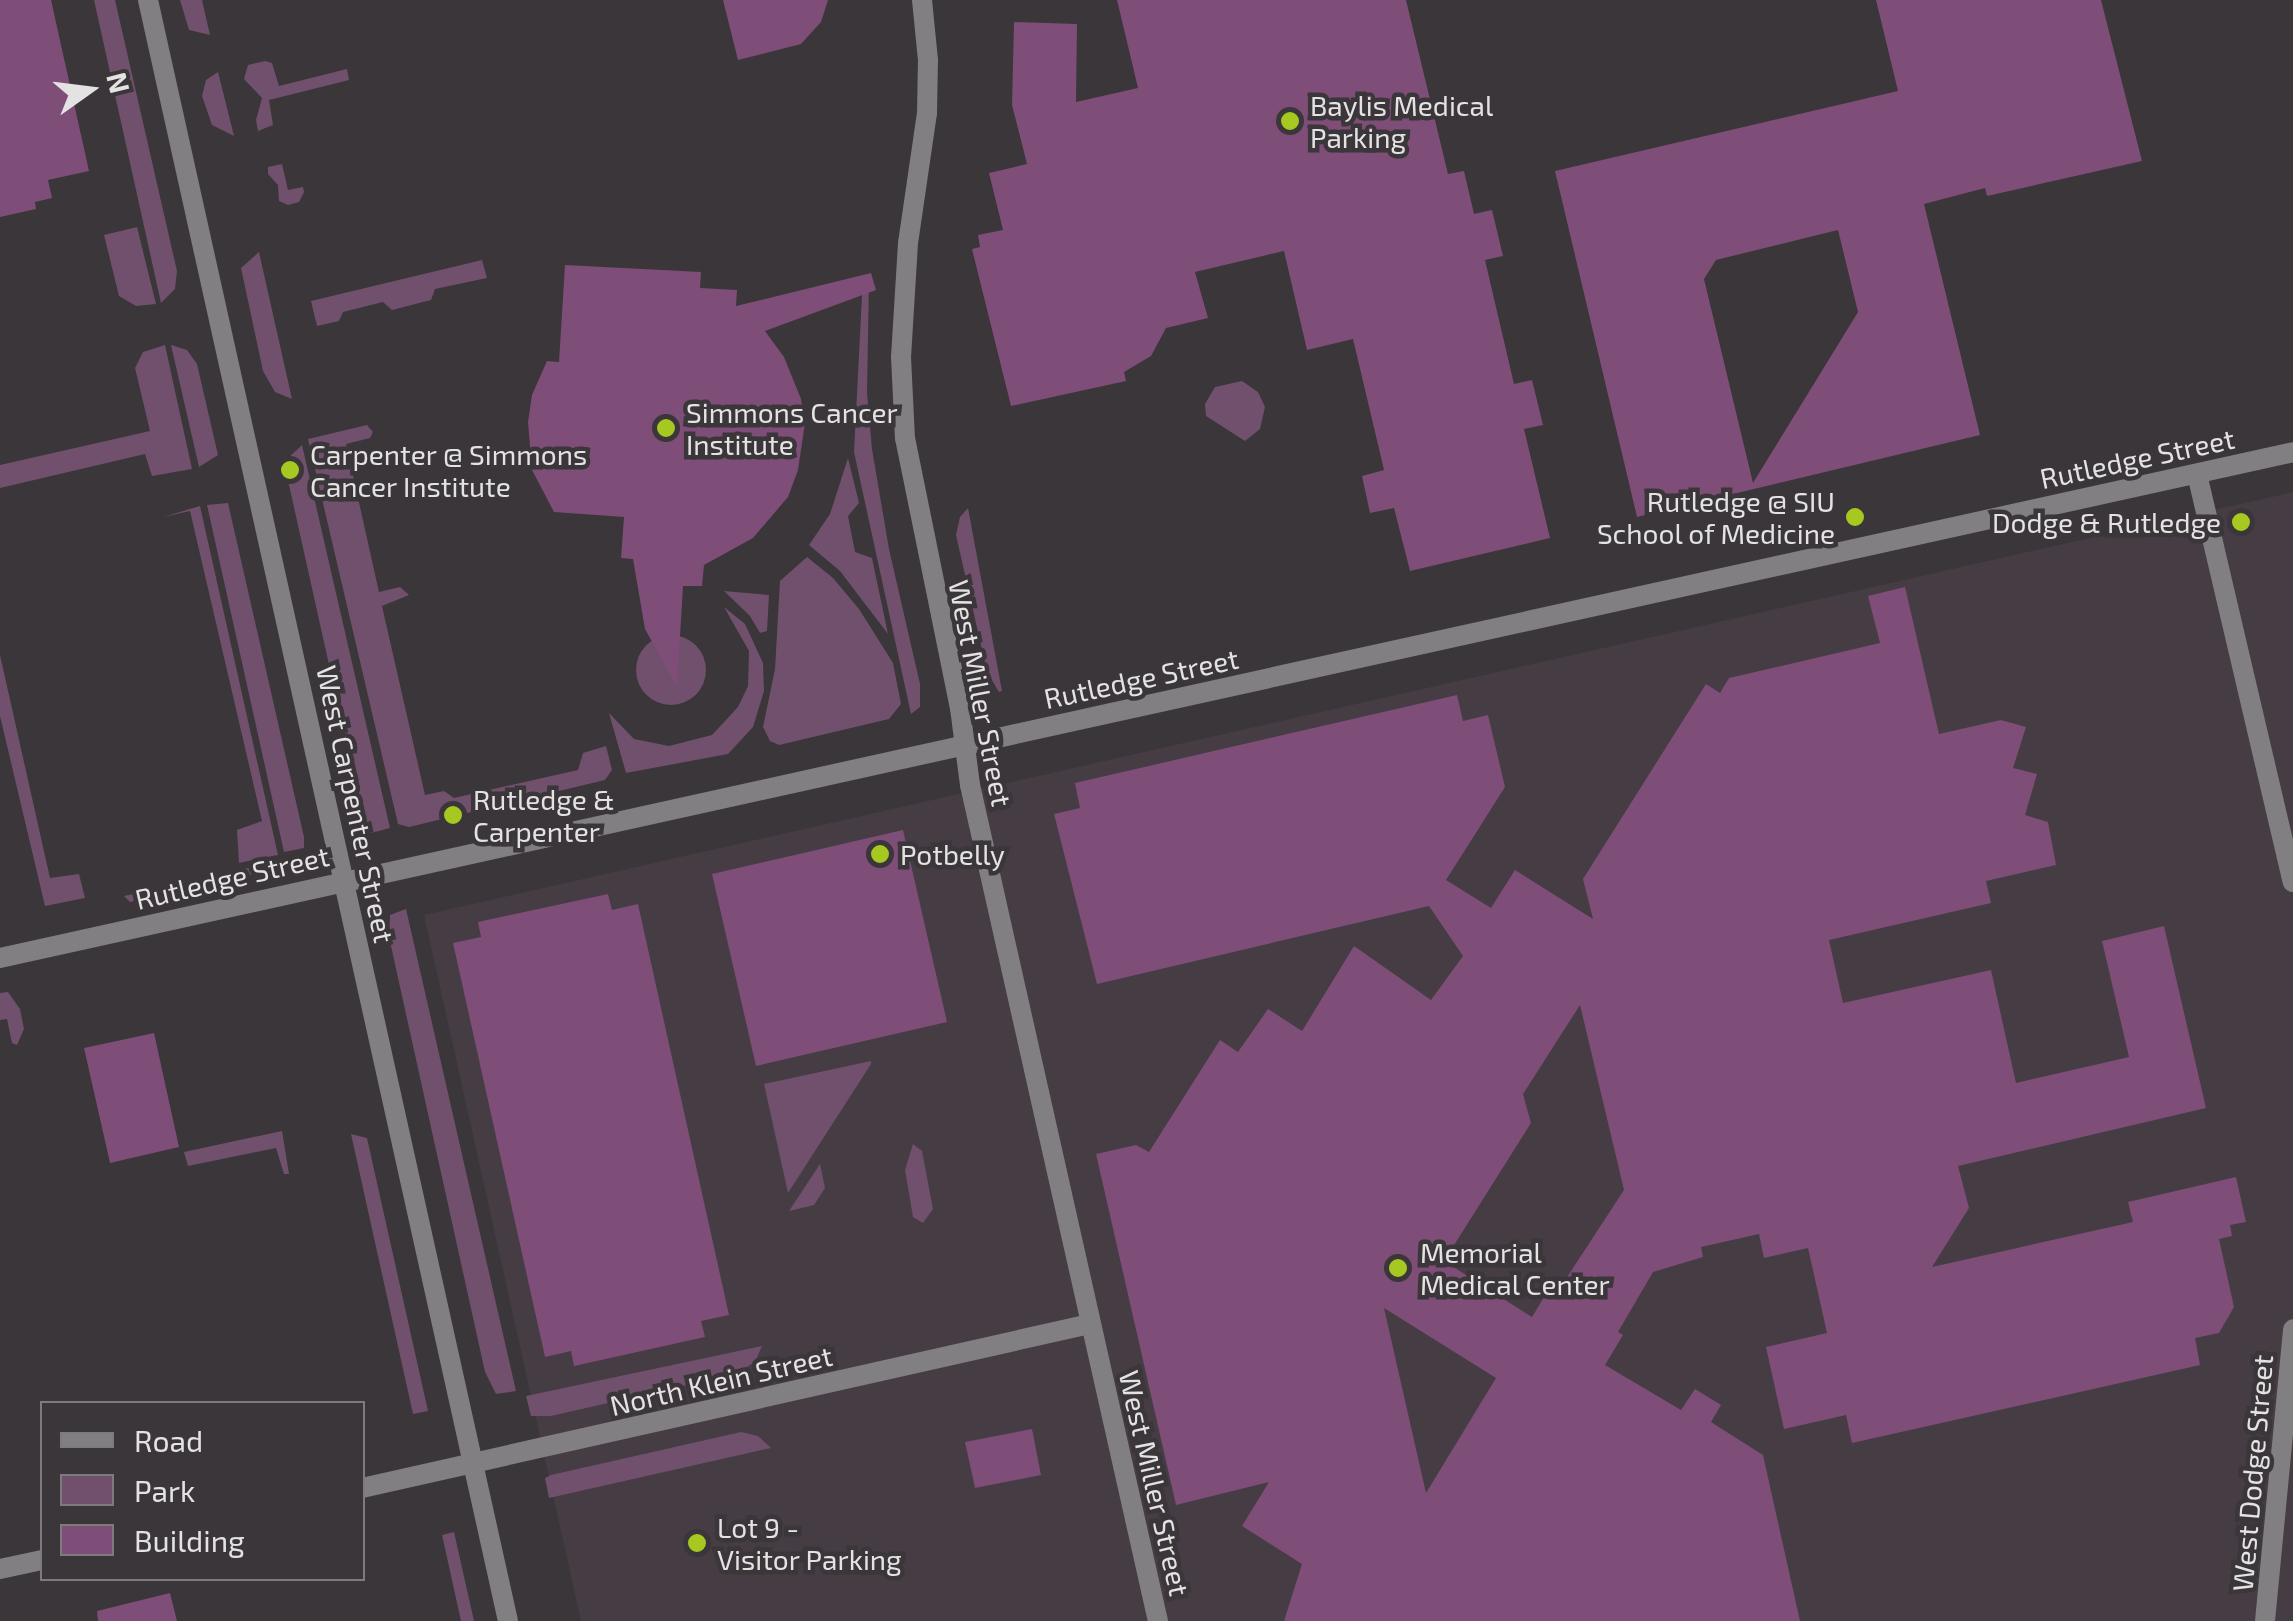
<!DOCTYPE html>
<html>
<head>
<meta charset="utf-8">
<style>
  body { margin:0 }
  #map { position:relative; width:2293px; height:1621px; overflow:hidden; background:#3a3639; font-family:"Exo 2",sans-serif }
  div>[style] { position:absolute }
  .built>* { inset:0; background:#463c44 }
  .green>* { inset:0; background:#70506c }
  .round { border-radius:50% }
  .building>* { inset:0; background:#7e4d78 }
  .minor>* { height:20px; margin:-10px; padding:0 10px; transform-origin:10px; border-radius:10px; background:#817f81 }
  .tertiary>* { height:20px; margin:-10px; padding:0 10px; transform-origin:10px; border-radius:10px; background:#817f81 }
  .dots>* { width:28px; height:28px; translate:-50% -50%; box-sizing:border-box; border:5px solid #3a3639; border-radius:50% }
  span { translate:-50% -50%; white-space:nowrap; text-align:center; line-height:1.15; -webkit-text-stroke:9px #3a3639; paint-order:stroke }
  .poi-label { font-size:28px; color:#e5e2e4 }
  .left { translate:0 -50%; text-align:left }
  .right { translate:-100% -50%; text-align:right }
  .street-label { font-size:28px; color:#e5e2e4 }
  .legend { position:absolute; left:40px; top:1401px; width:325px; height:180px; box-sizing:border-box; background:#3a3639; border:2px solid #7e7b7d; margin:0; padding:12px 18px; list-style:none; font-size:30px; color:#e5e2e4 }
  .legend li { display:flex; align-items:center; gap:20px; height:50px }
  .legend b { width:50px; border:2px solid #7e7b7d }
  .north { position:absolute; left:40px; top:40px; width:100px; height:100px; -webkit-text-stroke:8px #3a3639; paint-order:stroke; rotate:76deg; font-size:28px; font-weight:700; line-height:40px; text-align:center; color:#e5e2e4 }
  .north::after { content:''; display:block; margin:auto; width:35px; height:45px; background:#e5e2e4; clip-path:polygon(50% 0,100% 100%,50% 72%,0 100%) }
</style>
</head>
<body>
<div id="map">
  <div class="built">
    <i style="clip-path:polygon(2293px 492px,2293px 1621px,581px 1621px,424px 915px)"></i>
  </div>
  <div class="green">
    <i style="clip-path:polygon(94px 0,115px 0,177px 271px,175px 289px,161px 303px)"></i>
    <i style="clip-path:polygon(180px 0,202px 0,210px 35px,189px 30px)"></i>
    <i style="clip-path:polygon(265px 61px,272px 63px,279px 86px,347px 69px,349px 80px,269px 100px,273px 125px,258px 131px,256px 120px,262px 98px,244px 79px,248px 65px)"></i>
    <i style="clip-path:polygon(218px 72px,234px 136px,212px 125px,202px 96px,206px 80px)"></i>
    <i style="clip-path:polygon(282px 164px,288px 190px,303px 187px,304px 192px,299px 202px,288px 205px,279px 201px,278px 185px,268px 174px,268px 167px)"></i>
    <i style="clip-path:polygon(137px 227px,156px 304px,136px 306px,119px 296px,104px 235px)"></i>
    <i style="clip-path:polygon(259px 252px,292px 399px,275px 392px,263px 371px,241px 268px)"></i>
    <i style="clip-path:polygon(482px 260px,487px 278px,435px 289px,431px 300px,392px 310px,383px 302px,343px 312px,339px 321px,317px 326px,311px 301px)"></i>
    <i style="clip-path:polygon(863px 276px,869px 282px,867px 393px,872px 449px,889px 549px,920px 684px,920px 707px,911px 714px,854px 452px)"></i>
    <i style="clip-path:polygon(165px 345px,192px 469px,152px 476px,145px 454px,0 488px,0 465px,150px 431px,135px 368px,143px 352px)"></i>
    <i style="clip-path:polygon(171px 345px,187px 350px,197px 364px,218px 455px,199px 467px)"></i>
    <i style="clip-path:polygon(1242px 381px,1258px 392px,1265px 407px,1260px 429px,1245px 441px,1206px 416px,1205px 404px,1215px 387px)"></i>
    <i style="clip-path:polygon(367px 425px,373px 432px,370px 438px,346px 444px,379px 592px,400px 587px,409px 595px,382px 606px,425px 795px,444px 791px,454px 798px,578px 770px,583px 753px,606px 746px,612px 770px,605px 780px,409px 827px,398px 824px,308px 439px)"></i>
    <i style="clip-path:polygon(302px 445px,390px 828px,371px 833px,364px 822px,287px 476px,286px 460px)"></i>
    <i style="clip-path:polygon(848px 458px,859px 503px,848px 516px,855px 552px,872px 558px,888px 634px,840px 571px,809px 545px,830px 514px)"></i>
    <i style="clip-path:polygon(228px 503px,304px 837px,304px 848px,284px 852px,207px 505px)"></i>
    <i style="clip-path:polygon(200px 506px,278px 855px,239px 863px,237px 830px,262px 821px,190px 511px,163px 517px)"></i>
    <i style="clip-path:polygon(968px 508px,1002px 691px,999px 692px,987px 672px,956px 535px,960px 517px)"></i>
    <i style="clip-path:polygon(807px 557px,833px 578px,859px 609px,893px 663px,901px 704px,889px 719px,779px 745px,770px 741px,763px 727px,775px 669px,780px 581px)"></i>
    <i style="clip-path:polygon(724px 591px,769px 595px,767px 631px,760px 633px,750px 616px)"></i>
    <i style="clip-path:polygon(724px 607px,745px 624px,763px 663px,764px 691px,753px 727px,728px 754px,626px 773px,609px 713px,634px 739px,669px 746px,712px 735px,738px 707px,748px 686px,749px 651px)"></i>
    <i class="round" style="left:636px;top:635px;width:70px;height:70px"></i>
    <i style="clip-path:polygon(0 655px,50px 878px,79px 874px,85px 898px,45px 906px,0 716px)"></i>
    <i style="clip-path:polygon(279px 861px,280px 868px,130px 902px,124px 896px)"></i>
    <i style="clip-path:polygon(406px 909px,516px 1391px,496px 1394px,485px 1372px,389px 937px,390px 915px)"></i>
    <i style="clip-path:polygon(8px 992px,20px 1009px,24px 1029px,17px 1045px,12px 1043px,7px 1019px,0 1020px,0 993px)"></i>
    <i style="clip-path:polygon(871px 1061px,871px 1064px,788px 1193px,764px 1084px)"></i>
    <i style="clip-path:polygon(282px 1131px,289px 1174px,284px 1174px,276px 1148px,188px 1166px,184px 1152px)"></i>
    <i style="clip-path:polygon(351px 1134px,367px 1138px,428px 1411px,413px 1414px)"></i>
    <i style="clip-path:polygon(913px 1144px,922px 1151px,933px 1209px,923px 1223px,913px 1217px,905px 1170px)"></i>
    <i style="clip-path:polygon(820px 1164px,825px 1188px,814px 1205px,789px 1211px)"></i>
    <i style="clip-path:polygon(762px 1346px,755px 1362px,735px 1374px,551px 1416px,531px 1416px,526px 1396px)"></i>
    <i style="clip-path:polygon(741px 1432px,758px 1436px,771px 1448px,549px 1498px,545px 1478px,551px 1475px)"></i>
    <i style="clip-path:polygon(454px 1532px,474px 1621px,461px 1621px,442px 1535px)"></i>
  </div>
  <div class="building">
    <i style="clip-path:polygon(0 0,51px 0,89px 171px,48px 180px,52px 198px,35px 202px,36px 209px,0 217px)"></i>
    <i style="clip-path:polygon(723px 0,828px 0,821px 22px,801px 44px,738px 60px)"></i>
    <i style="clip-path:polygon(1117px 0,1406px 0,1448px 174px,1464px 171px,1474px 214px,1492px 210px,1503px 256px,1485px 260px,1514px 384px,1532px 380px,1543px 425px,1524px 429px,1550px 538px,1410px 571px,1394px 508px,1370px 513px,1362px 476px,1384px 470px,1353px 339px,1307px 350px,1284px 251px,1195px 272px,1208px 318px,1166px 328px,1151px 356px,1124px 372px,1126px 381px,1011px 406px,972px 249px,980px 247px,978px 235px,1003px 230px,989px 173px,1027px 164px,1012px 105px,1014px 22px,1077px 24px,1076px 102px,1138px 88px)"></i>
    <i style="clip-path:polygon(evenodd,1876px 0,2101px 0,2142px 161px,1987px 196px,1985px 188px,1924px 204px,1980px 435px,1637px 517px,1555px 171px,1898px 91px,1876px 0,1838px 230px,1858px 312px,1753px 483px,1704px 279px,1716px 260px,1838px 230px)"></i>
    <i style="clip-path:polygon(565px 265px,701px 272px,700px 288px,737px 290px,736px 306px,871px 273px,876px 290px,765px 331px,784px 357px,801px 399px,805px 423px,798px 470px,788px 497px,753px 538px,704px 565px,702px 586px,683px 586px,677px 687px,645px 629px,633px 559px,621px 558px,624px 517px,554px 512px,532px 470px,528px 422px,532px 395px,547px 361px,559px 362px)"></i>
    <i style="clip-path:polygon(evenodd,1905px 587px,1939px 734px,2001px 720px,2026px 727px,2013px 768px,2037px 774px,2025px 815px,2048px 822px,2056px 865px,1986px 881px,1991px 903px,1829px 940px,1843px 1003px,1991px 970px,2016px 1083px,2129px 1057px,2102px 941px,2164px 926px,2206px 1108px,1958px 1166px,1969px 1208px,1932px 1267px,2133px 1222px,2128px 1202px,2236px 1177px,2246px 1222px,2230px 1225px,2232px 1236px,2219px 1239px,2234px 1307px,2219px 1333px,2195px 1338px,2200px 1365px,1852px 1443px,1846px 1415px,1784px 1429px,1766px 1347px,1827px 1333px,1808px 1248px,1764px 1258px,1759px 1234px,1701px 1247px,1703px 1257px,1653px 1272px,1618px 1332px,1623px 1335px,1605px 1365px,1681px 1410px,1695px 1389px,1721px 1405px,1711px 1422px,1763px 1455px,1800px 1621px,1284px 1621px,1302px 1564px,1242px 1526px,1269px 1482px,1176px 1505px,1096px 1154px,1136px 1145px,1149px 1152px,1220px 1040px,1238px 1052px,1268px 1009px,1302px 1031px,1354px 946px,1431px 1000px,1463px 956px,1429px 906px,1097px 984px,1054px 814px,1080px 808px,1075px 783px,1457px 695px,1463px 721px,1488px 715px,1505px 787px,1446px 880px,1491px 908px,1515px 870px,1593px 919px,1583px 879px,1706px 684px,1720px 693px,1729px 678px,1880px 643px,1868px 596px,1905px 587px,1580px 1005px,1624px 1190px,1556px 1294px,1549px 1289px,1532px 1317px,1444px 1261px,1531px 1123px,1523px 1094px,1580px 1005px,1905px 587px,1384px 1308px,1496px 1378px,1426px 1493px,1384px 1308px)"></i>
    <i style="clip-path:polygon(903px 830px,947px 1022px,756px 1066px,712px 874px)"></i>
    <i style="clip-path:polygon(608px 894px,612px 910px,638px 904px,729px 1315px,701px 1321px,705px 1337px,574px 1366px,571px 1351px,545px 1357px,453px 943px,481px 937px,478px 922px)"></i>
    <i style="clip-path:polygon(154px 1033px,179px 1147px,110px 1163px,84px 1048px)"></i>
    <i style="clip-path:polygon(1032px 1429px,1041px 1475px,975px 1488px,965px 1442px)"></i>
    <i style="clip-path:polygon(170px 1593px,177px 1621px,98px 1621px,97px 1611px)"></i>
  </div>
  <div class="minor">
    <i style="left:922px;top:0;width:60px;rotate:84.3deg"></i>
    <i style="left:928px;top:60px;width:53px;rotate:91.1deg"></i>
    <i style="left:927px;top:113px;width:131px;rotate:98.3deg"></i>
    <i style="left:908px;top:243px;width:114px;rotate:93.5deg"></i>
    <i style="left:901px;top:357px;width:81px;rotate:87.2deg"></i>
    <i style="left:905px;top:438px;width:276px;rotate:78.5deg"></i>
    <i style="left:960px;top:708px;width:78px;rotate:82.6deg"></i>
    <i style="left:970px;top:785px;width:857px;rotate:77.33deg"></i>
    <i style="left:2197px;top:474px;width:419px;rotate:76.8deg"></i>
    <i style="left:0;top:958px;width:2348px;rotate:-12.44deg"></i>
    <i style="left:362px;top:1488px;width:746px;rotate:-12.7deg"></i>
    <i style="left:0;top:1569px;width:43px;rotate:-12.1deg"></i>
    <i style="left:2265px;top:1621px;width:293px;rotate:-84.5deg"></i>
  </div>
  <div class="tertiary">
    <i style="left:148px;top:0;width:1660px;rotate:77.48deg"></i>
  </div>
  <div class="dots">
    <i style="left:1290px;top:121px;background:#a6c821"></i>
    <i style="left:666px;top:428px;background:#a6c821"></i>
    <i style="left:290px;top:470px;background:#a6c821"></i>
    <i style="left:1855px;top:517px;background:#a6c821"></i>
    <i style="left:2241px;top:522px;background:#a6c821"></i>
    <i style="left:453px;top:815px;background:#a6c821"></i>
    <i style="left:880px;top:854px;background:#a6c821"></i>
    <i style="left:1398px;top:1268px;background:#a6c821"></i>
    <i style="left:697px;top:1543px;background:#a6c821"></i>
  </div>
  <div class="poi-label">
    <span class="left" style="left:1310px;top:121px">Baylis Medical<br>Parking</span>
    <span class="left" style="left:686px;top:428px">Simmons Cancer<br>Institute</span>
    <span class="left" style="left:310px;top:470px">Carpenter @ Simmons<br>Cancer Institute</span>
    <span class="right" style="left:1835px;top:517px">Rutledge @ SIU<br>School of Medicine</span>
    <span class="right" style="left:2221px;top:522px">Dodge &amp; Rutledge</span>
    <span class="left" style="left:473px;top:815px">Rutledge &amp;<br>Carpenter</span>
    <span class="left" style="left:900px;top:854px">Potbelly</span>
    <span class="left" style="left:1420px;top:1268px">Memorial<br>Medical Center</span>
    <span class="left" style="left:717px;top:1543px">Lot 9 -<br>Visitor Parking</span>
  </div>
  <div class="street-label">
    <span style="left:2137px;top:458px;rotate:-12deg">Rutledge Street</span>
    <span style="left:1141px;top:678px;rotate:-12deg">Rutledge Street</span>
    <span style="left:981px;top:693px;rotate:79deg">West Miller Street</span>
    <span style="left:356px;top:804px;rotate:78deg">West Carpenter Street</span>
    <span style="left:232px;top:877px;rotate:-13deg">Rutledge Street</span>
    <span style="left:721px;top:1380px;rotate:-13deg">North Klein Street</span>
    <span style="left:2252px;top:1473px;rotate:-85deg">West Dodge Street</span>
    <span style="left:1155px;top:1483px;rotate:77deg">West Miller Street</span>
  </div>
  <ul class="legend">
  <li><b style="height:12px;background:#817f81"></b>Road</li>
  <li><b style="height:28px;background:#70506c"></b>Park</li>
  <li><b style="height:28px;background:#7e4d78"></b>Building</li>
  </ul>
  <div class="north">N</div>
</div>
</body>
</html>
